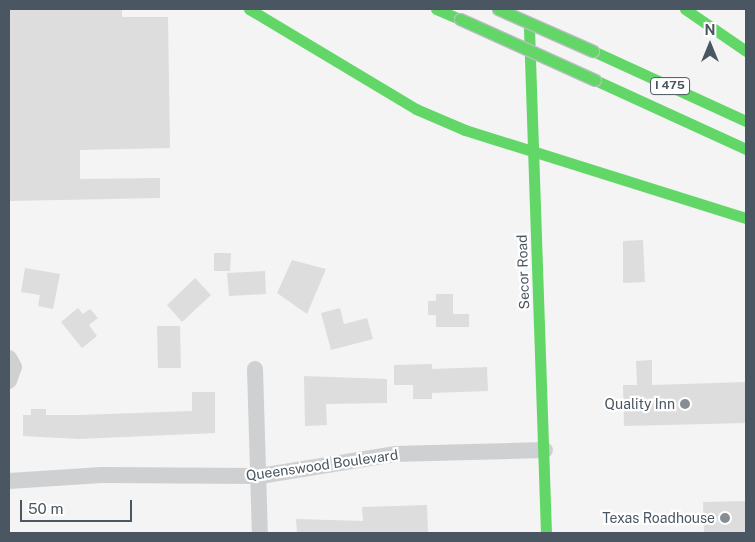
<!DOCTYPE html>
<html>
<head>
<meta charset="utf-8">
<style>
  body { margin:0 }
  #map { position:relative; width:755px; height:542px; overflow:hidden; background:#f4f4f4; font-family:"Public Sans",sans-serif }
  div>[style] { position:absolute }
  .building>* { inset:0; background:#ddddde }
  .street>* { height:16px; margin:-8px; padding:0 8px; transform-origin:8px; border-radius:8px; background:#ced0d2 }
  .fast>* { height:11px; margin:-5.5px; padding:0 5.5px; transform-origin:5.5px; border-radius:5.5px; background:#63d668 }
  .bridges { filter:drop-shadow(1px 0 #b9bec3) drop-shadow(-1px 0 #b9bec3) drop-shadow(0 1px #b9bec3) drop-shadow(0 -1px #b9bec3) }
  .fast-bridge>* { height:11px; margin:-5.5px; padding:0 5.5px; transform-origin:5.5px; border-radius:5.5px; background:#63d668 }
  .dots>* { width:14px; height:14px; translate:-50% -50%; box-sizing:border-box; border:2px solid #fff; border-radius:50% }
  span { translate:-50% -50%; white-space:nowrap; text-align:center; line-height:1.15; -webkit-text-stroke:4.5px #fff; paint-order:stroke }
  .shield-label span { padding:1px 4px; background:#fff; border:1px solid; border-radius:4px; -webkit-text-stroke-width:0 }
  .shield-label { font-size:12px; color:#4a5661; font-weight:700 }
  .street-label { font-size:14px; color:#4a5661 }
  .poi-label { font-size:14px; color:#4a5661 }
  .right { translate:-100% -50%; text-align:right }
  .frame { position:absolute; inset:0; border:10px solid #4a5661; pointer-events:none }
  .north { position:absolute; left:685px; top:20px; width:50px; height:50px; -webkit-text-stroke:4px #fff; paint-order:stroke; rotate:0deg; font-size:14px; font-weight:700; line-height:20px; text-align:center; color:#4a5661 }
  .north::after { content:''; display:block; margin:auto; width:18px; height:22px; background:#4a5661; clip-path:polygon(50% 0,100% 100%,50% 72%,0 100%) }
  .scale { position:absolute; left:20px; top:500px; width:112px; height:22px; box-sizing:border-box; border:2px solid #4a5661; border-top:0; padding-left:6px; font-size:15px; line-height:18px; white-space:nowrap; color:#4a5661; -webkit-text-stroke:4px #fff; paint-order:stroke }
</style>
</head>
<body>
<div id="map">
  <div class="building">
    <i style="clip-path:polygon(9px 9px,122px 9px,122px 17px,168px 17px,170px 148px,80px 150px,80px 179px,160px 178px,160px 198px,9px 201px)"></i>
    <i style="clip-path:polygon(643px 240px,645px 282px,623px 283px,623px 241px)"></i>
    <i style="clip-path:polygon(214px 253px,231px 253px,230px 271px,214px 271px)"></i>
    <i style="clip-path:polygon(292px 260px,326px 269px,307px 314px,277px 293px)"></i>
    <i style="clip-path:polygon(25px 268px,60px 274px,53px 309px,38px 306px,40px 295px,21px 292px)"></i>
    <i style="clip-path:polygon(265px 271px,266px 294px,229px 296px,227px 273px)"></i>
    <i style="clip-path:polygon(195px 278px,211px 295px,182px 322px,167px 305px)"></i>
    <i style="clip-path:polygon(436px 294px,453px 294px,453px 314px,469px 314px,469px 327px,436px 327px,436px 315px,428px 315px,428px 301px,436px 301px)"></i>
    <i style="clip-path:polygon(78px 308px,83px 314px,90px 309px,98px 318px,89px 325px,97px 336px,82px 348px,61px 322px)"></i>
    <i style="clip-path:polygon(340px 308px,344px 324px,367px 318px,373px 339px,331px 350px,321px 313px)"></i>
    <i style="clip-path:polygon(157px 326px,180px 326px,181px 368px,158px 368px)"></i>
    <i style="clip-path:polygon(652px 360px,652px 385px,746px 382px,746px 423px,624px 426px,623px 385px,637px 385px,636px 361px)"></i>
    <i style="clip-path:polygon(432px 364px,432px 369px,487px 367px,488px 391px,432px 393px,432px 399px,413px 399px,413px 385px,394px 385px,394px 365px)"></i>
    <i style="clip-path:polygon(304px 376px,387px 379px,387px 403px,326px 404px,327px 425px,305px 426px)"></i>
    <i style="clip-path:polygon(192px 392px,215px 392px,215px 433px,79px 439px,23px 436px,23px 415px,31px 415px,31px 409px,46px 409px,46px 415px,79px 415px,192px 411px)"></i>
    <i style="clip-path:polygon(746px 501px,746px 533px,704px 533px,703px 502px)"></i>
    <i style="clip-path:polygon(427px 505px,428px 533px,297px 533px,296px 519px,363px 521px,362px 507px)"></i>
  </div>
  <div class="street">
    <i style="left:9px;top:358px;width:10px;rotate:61deg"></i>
    <i style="left:14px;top:367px;width:15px;rotate:110deg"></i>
    <i style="left:255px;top:369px;width:164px;rotate:88.3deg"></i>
    <i style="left:9px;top:481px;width:93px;rotate:-3.7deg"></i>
    <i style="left:102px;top:475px;width:158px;rotate:0.4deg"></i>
    <i style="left:260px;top:476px;width:136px;rotate:-9.3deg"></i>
    <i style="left:394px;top:454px;width:151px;rotate:-1.5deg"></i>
  </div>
  <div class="fast">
    <i style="left:249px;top:9px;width:195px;rotate:30.9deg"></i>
    <i style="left:416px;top:109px;width:53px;rotate:23.2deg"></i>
    <i style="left:465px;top:130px;width:294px;rotate:17.4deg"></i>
    <i style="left:436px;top:9px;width:26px;rotate:23deg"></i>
    <i style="left:685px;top:9px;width:74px;rotate:34.5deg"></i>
    <i style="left:529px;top:29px;width:504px;rotate:88.07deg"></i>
    <i style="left:593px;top:51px;width:168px;rotate:24.6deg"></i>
    <i style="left:595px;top:80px;width:166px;rotate:24.6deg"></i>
  </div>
  <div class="bridges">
    <div class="fast-bridge">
      <i style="left:498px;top:9px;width:104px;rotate:23.9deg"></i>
      <i style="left:460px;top:19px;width:148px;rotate:24.3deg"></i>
    </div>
  </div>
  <div class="dots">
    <i style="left:685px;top:404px;background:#868d94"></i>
    <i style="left:725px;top:518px;background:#868d94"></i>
  </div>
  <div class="shield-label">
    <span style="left:670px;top:86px">I 475</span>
  </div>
  <div class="street-label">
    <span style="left:523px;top:272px;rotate:-92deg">Secor Road</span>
    <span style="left:322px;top:465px;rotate:-8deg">Queenswood Boulevard</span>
  </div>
  <div class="poi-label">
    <span class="right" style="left:675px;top:404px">Quality Inn</span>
    <span class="right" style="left:715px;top:518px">Texas Roadhouse</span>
  </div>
  <div class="frame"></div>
  <div class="north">N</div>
  <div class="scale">50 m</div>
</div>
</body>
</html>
